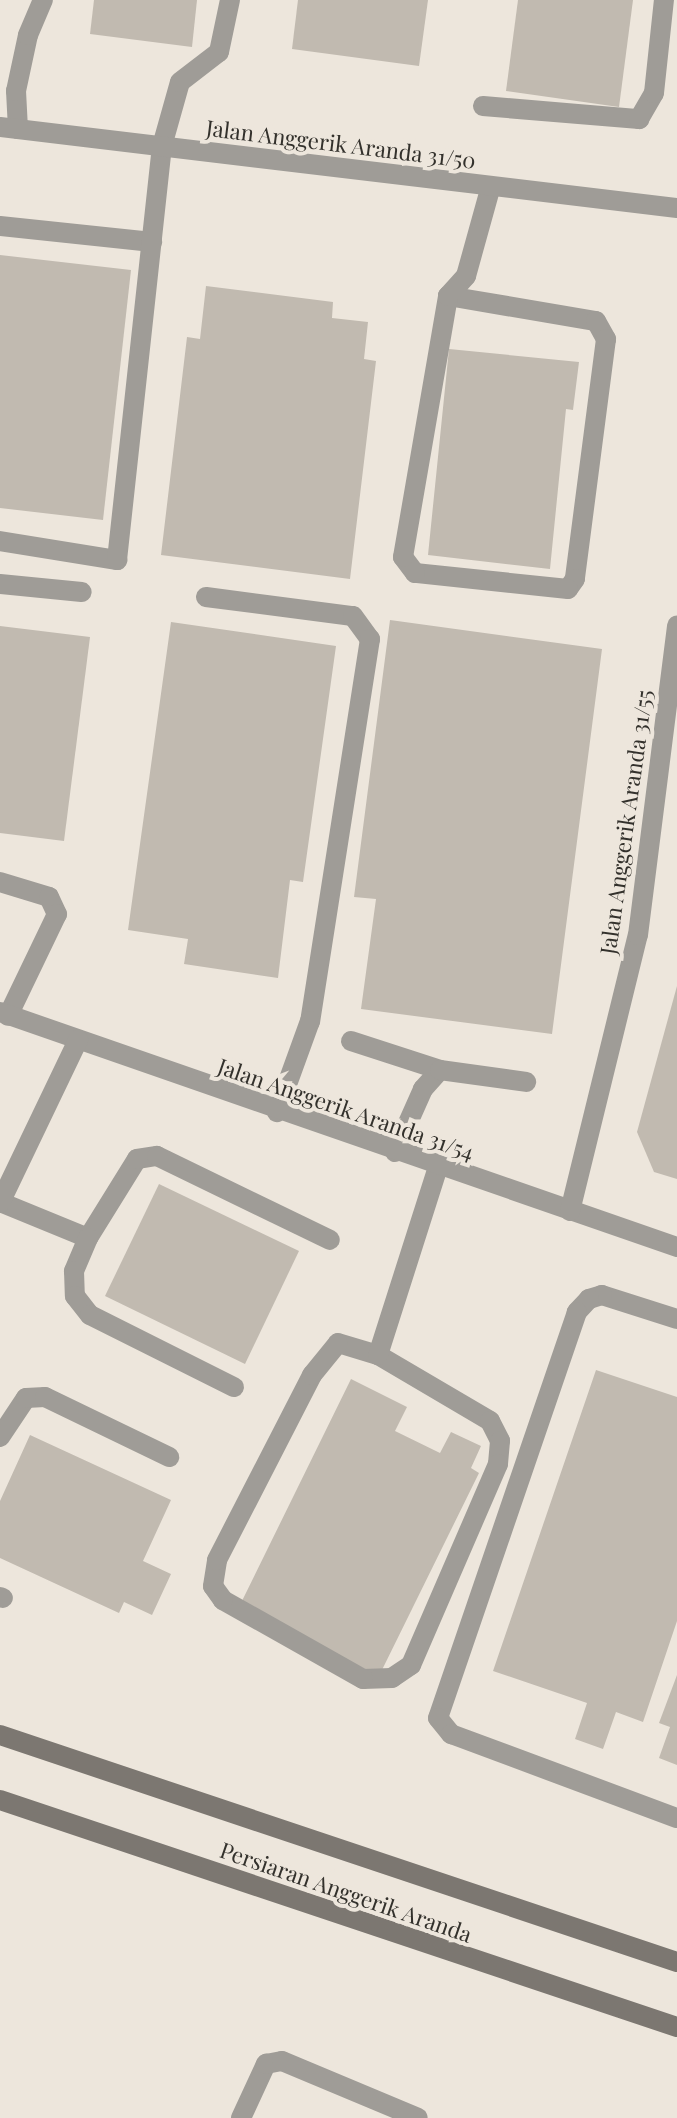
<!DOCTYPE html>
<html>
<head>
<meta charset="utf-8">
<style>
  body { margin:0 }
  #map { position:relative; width:677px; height:2118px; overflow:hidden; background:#ede6dc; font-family:"Playfair Display",serif }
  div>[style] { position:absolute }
  .building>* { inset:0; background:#c1bab0 }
  .service>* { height:20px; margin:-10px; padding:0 10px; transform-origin:10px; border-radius:10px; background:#9f9c97 }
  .minor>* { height:20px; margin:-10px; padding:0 10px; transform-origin:10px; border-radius:10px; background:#9f9c97 }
  .secondary>* { height:20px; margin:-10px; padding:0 10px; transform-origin:10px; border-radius:10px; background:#7c7771 }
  span { translate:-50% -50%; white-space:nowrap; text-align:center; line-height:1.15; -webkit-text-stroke:8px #ede6dc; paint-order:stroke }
  .street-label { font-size:22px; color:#33312c }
</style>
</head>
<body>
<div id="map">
  <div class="building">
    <i style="clip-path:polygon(94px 0,197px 0,192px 47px,90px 34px)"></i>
    <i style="clip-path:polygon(298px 0,428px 0,419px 66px,292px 49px)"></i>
    <i style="clip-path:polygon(518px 0,633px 0,619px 107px,506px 91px)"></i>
    <i style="clip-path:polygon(0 255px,131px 270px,103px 520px,0 508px)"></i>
    <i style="clip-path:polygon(206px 286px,333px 302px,332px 318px,368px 322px,364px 359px,376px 361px,350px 579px,161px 555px,187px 337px,200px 339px)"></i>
    <i style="clip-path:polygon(449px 349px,579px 362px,573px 410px,566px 409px,550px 569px,428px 555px)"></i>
    <i style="clip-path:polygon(390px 620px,602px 649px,552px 1034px,361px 1009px,376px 899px,354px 897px)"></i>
    <i style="clip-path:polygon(171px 622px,336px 646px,303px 882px,290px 880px,278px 978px,184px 964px,188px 939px,128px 930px)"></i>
    <i style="clip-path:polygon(0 626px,90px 637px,64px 841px,0 833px)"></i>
    <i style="clip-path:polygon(677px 986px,677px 1179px,654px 1172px,637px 1132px)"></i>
    <i style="clip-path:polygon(159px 1184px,299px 1251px,245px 1364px,105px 1296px)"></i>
    <i style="clip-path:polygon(596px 1370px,677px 1397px,677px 1621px,643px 1722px,616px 1712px,603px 1749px,575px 1739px,587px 1703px,493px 1671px)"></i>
    <i style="clip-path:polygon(351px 1379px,407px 1407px,395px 1431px,440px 1453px,451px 1432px,481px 1446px,471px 1468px,479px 1473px,379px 1676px,239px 1607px)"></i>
    <i style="clip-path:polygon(30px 1435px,171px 1500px,143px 1561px,171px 1574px,152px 1615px,124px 1602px,119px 1613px,0 1558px,0 1501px)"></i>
    <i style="clip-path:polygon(677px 1675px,677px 1765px,659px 1758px,670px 1727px,659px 1723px)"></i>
  </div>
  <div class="service">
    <i style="left:483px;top:106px;width:157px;rotate:4.8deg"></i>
    <i style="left:639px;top:119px;width:30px;rotate:-60deg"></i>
    <i style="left:654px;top:93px;width:94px;rotate:-83.9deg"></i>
    <i style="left:18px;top:129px;width:38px;rotate:-93deg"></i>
    <i style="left:16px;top:91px;width:57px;rotate:-77.9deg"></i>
    <i style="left:28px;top:35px;width:38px;rotate:-67deg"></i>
    <i style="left:0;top:226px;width:153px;rotate:6deg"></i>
    <i style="left:448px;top:296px;width:150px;rotate:9.6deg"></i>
    <i style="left:596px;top:321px;width:21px;rotate:61deg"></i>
    <i style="left:606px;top:339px;width:242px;rotate:97.4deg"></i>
    <i style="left:575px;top:579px;width:12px;rotate:125deg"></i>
    <i style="left:568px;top:589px;width:154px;rotate:-174deg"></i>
    <i style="left:415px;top:573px;width:20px;rotate:-127deg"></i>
    <i style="left:403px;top:557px;width:265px;rotate:-80.2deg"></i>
    <i style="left:448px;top:296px;width:27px;rotate:-48deg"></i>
    <i style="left:466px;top:276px;width:93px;rotate:-74.5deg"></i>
    <i style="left:0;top:541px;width:119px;rotate:9.2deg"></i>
    <i style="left:117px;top:560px;width:416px;rotate:-83.8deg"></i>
    <i style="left:162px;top:146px;width:66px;rotate:-74.3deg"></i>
    <i style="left:180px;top:82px;width:49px;rotate:-37.6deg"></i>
    <i style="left:219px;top:52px;width:53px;rotate:-78.1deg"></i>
    <i style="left:0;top:584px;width:82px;rotate:5.6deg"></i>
    <i style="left:206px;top:597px;width:148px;rotate:7.4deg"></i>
    <i style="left:353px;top:616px;width:29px;rotate:54deg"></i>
    <i style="left:370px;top:639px;width:387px;rotate:98.9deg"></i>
    <i style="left:310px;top:1021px;width:97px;rotate:109.9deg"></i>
    <i style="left:0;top:882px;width:51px;rotate:17deg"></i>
    <i style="left:49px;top:897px;width:19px;rotate:65deg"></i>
    <i style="left:57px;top:914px;width:113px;rotate:115.7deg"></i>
    <i style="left:351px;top:1041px;width:94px;rotate:18deg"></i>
    <i style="left:395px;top:1152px;width:69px;rotate:-66deg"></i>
    <i style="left:423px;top:1089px;width:25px;rotate:-48deg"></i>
    <i style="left:440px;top:1070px;width:87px;rotate:7.9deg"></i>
    <i style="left:0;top:1202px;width:95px;rotate:22.2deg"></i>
    <i style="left:88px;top:1238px;width:93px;rotate:-58.2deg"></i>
    <i style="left:137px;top:1159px;width:20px;rotate:-9deg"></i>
    <i style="left:157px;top:1156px;width:192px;rotate:25.9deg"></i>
    <i style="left:88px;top:1238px;width:36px;rotate:113deg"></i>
    <i style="left:74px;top:1271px;width:25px;rotate:88deg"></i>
    <i style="left:75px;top:1296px;width:24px;rotate:52deg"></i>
    <i style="left:90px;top:1315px;width:161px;rotate:26.6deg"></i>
    <i style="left:677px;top:1319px;width:79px;rotate:-162.3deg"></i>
    <i style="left:602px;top:1295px;width:14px;rotate:163deg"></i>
    <i style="left:589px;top:1299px;width:18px;rotate:133deg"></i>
    <i style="left:577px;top:1312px;width:429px;rotate:108.9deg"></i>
    <i style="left:438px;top:1718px;width:21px;rotate:51deg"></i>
    <i style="left:451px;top:1734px;width:241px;rotate:20.4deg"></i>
    <i style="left:338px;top:1343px;width:42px;rotate:16.7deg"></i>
    <i style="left:378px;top:1355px;width:130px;rotate:30.5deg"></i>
    <i style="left:490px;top:1421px;width:22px;rotate:63deg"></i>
    <i style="left:500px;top:1441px;width:23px;rotate:95deg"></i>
    <i style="left:498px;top:1464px;width:219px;rotate:113.4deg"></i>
    <i style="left:411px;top:1665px;width:23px;rotate:146deg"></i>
    <i style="left:392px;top:1678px;width:29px;rotate:178deg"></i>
    <i style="left:363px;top:1679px;width:161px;rotate:-150.6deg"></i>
    <i style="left:223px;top:1600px;width:17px;rotate:-126deg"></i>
    <i style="left:213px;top:1586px;width:26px;rotate:-81deg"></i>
    <i style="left:217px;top:1560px;width:208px;rotate:-62.8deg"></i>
    <i style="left:312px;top:1375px;width:41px;rotate:-50.9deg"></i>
    <i style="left:378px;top:1355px;width:197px;rotate:-72.3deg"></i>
    <i style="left:0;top:1437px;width:47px;rotate:-56.3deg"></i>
    <i style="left:26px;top:1398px;width:19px;rotate:-3deg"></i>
    <i style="left:45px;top:1397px;width:138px;rotate:25.8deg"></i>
    <i style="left:0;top:1597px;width:3px;rotate:18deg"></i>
    <i style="left:241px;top:2118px;width:60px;rotate:-65.2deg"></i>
    <i style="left:266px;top:2064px;width:16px;rotate:-11deg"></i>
    <i style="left:282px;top:2061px;width:147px;rotate:22.7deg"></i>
  </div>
  <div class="minor">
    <i style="left:0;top:127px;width:682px;rotate:6.82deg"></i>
    <i style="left:0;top:1012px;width:717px;rotate:19.14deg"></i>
    <i style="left:0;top:1203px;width:181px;rotate:-64.4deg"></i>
    <i style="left:570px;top:1211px;width:284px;rotate:-76.2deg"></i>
    <i style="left:638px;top:935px;width:312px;rotate:-82.8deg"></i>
  </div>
  <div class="secondary">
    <i style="left:0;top:1735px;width:714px;rotate:18.54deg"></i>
    <i style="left:0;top:1800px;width:714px;rotate:18.54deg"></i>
  </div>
  <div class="street-label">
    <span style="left:341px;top:144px;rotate:7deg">Jalan Anggerik Aranda 31/50</span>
    <span style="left:626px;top:822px;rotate:-82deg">Jalan Anggerik Aranda 31/55</span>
    <span style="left:346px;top:1109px;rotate:19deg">Jalan Anggerik Aranda 31/54</span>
    <span style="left:346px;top:1892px;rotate:19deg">Persiaran Anggerik Aranda</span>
  </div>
</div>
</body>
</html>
